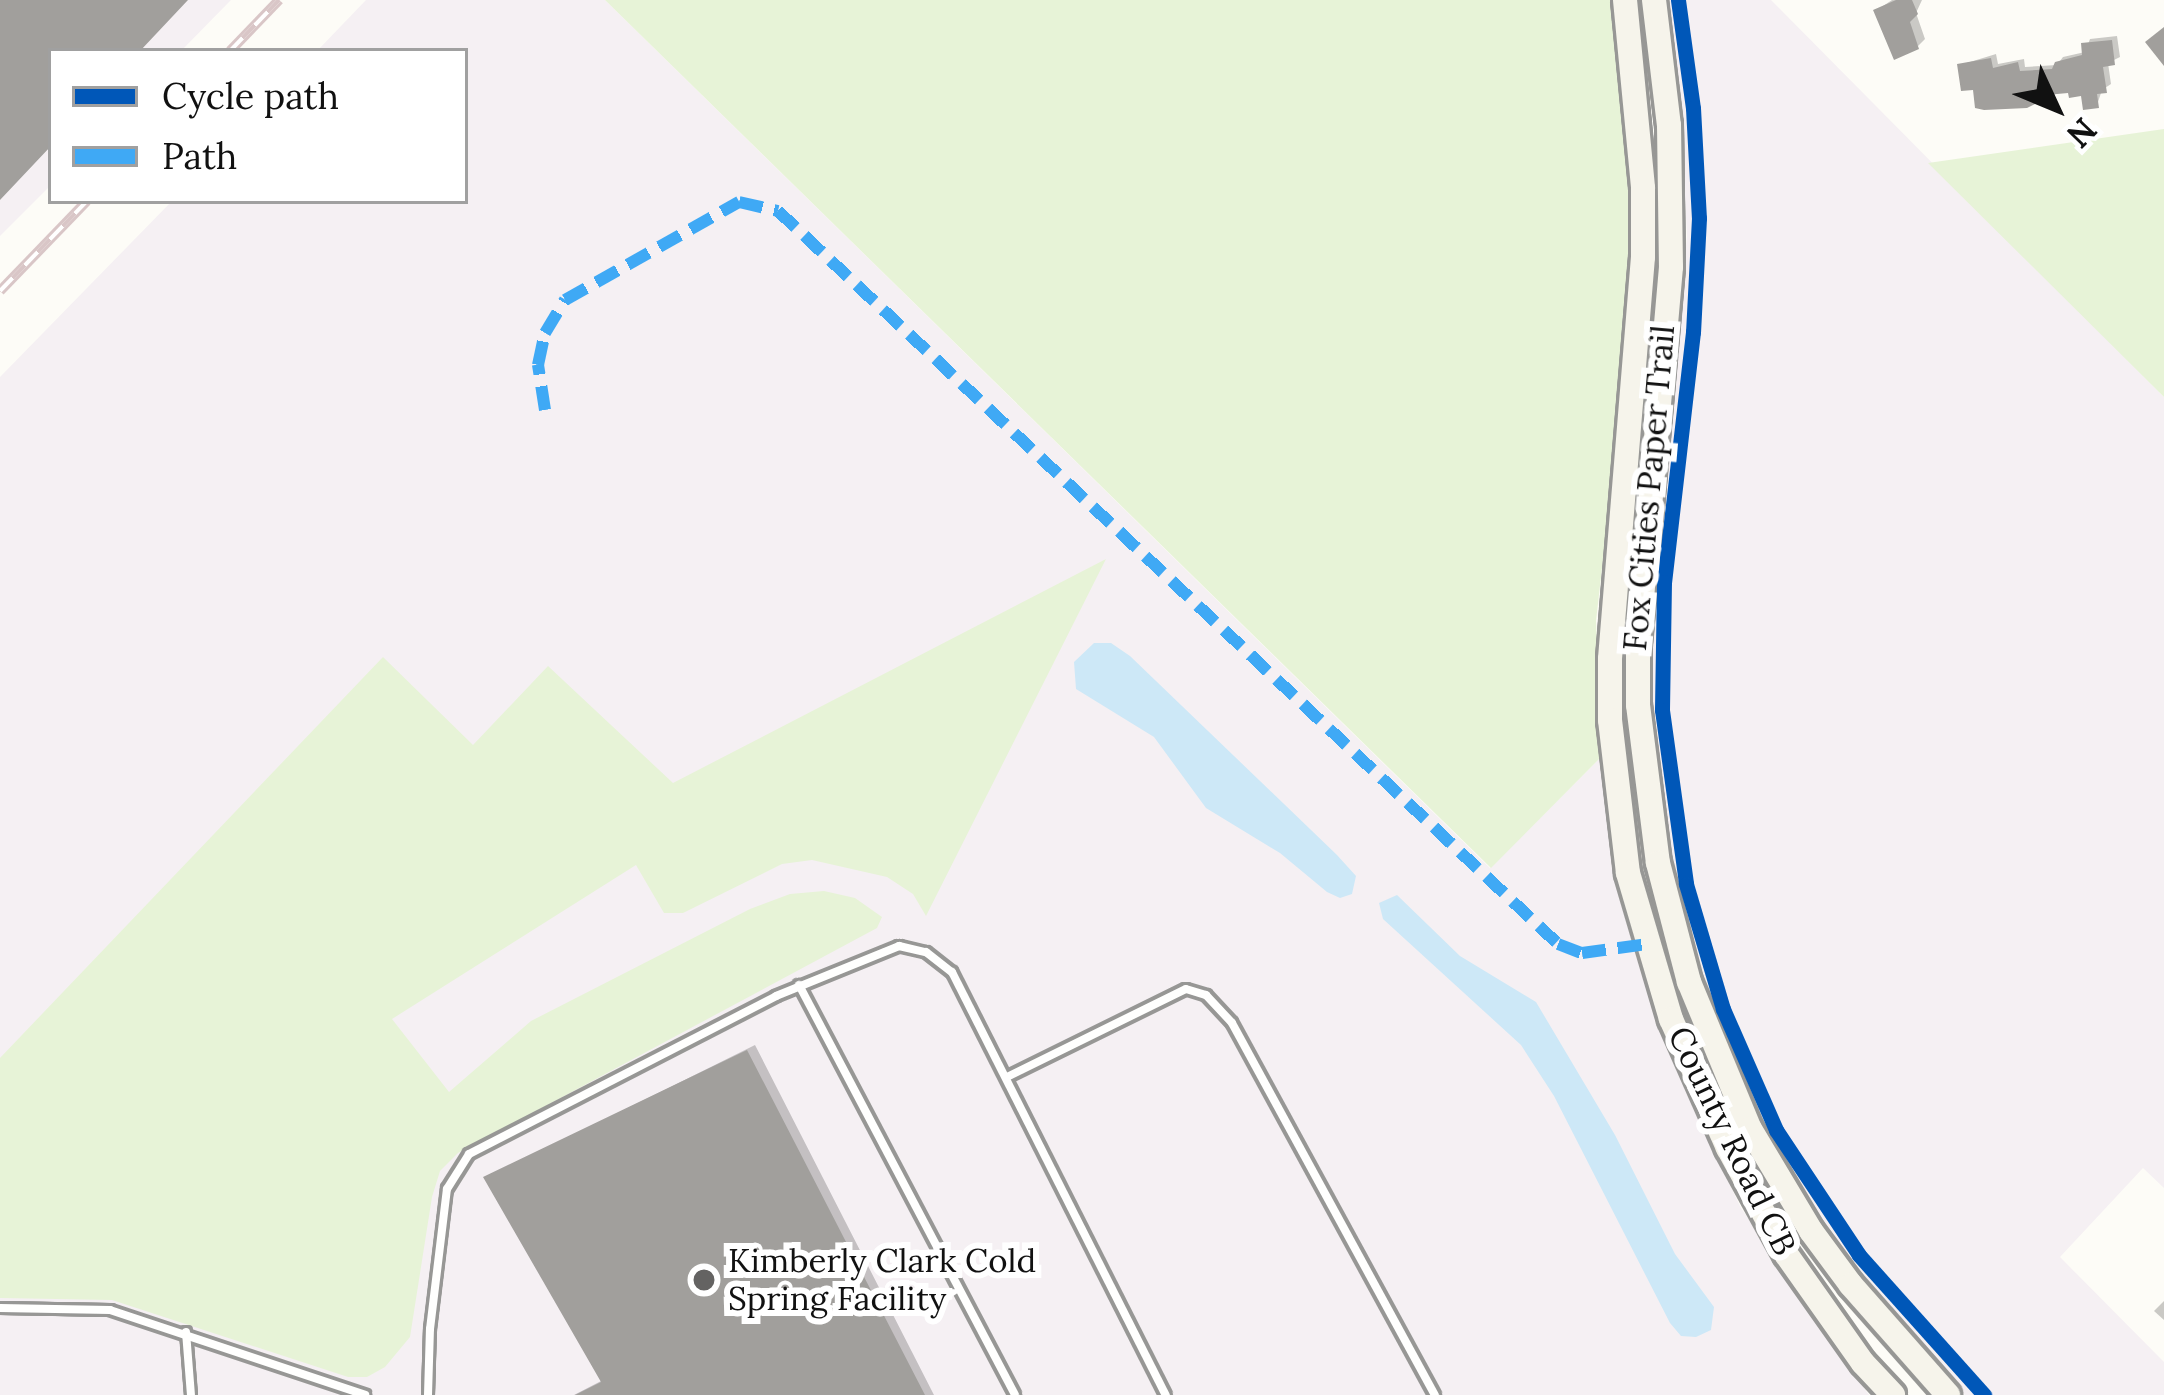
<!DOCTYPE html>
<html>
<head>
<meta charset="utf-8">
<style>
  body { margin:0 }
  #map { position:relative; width:2164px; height:1395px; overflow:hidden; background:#fdfcf7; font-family:Lora,serif }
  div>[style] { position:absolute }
  .industrial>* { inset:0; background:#f5f0f3 }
  .green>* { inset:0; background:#e7f3d7 }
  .water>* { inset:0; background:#cde8f7 }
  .shadow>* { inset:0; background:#0003 }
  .building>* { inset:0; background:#a19f9c }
  .roads { filter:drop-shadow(3px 0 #979795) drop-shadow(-3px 0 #979795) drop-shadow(0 3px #979795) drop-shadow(0 -3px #979795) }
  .lane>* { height:8px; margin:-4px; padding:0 4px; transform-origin:4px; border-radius:4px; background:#fffffe }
  .secondary>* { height:24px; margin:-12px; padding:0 12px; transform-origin:12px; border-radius:12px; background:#f6f4eb }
  .rail>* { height:10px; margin-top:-5px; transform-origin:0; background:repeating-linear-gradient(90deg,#fff 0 18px,#d9c6c7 0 36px); box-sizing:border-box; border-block:3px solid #d9c6c7 }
  .quiet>* { height:12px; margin-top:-6px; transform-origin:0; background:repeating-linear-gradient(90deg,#3fa9f5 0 24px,transparent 0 36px) }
  .cycleway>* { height:15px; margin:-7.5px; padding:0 7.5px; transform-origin:7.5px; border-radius:7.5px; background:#0057b8 }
  .dots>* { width:33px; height:33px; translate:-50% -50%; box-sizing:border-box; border:6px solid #fff; border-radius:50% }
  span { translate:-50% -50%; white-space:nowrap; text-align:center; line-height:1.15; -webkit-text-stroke:12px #fff; paint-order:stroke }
  .street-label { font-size:33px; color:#111 }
  .poi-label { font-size:33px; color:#111 }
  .left { translate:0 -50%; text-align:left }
  .legend { position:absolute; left:48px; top:48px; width:420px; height:156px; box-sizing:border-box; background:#fff; border:3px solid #a0a0a0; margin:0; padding:15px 21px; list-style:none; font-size:36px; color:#111 }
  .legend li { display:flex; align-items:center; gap:24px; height:60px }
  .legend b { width:60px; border:3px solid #a0a0a0 }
  .north { position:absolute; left:1996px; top:48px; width:120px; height:120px; -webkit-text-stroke:9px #fff; paint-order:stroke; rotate:134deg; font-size:33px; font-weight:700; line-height:48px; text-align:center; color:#111 }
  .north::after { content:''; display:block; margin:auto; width:42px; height:54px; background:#111; clip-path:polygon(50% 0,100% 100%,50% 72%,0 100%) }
</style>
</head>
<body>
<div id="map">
  <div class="industrial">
    <i style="clip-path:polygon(0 0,231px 0,181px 51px,51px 51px,51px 185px,0 236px)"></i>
    <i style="clip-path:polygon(366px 0,605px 0,1490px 868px,1601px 757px,1611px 853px,1627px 923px,1694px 1110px,1741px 1208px,1869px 1395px,0 1395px,0 377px,172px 201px,465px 201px,465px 51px,317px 51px)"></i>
    <i style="clip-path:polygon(1667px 0,1771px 0,2164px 397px,2164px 1188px,2143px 1168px,2060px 1257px,2164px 1362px,2164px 1395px,1965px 1395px,1903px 1331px,1834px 1243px,1756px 1117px,1710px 1013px,1675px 884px,1652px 733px,1650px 604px,1687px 236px,1679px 83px)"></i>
  </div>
  <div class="green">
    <i style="clip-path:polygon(605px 0,1612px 0,1630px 130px,1633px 237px,1628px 339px,1596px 621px,1601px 757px,1491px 868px)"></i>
    <i style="clip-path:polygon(2164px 129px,2164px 397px,1928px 163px)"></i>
    <i style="clip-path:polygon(1106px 559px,926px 916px,913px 894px,887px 877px,812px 860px,782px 864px,683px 913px,664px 913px,636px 865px,392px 1019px,449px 1092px,531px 1021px,750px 909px,790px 894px,824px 891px,855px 898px,882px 917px,877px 928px,458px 1153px,440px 1171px,432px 1197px,410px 1337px,385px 1367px,367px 1377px,348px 1377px,112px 1300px,0 1298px,0 1058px,383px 657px,473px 745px,548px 666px,673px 783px)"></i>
  </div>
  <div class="water">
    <i style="clip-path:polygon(1094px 643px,1111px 643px,1130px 656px,1337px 855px,1356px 876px,1352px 894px,1340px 898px,1327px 892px,1280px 853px,1206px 808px,1154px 737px,1076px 689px,1074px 662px)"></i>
    <i style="clip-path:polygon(1397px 895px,1460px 956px,1536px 1002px,1615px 1135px,1675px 1254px,1714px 1307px,1711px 1330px,1696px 1337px,1681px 1336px,1670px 1323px,1554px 1096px,1521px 1045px,1383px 919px,1379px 903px)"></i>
  </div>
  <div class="shadow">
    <i style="clip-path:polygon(1892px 0,1922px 0,1916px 13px,1925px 39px,1918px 46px,1877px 10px)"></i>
    <i style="clip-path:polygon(2117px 36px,2120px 57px,2108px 63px,2111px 84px,2102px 90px,2097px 105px,2071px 89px,2035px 101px,1976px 86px,1960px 65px,1996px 54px,1998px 64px,2024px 59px,2025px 67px,2057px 65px,2063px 57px,2085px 52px,2090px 39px)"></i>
    <i style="clip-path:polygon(755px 1045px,934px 1395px,574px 1395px,603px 1380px,487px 1178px)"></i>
    <i style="clip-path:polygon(2164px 1301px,2164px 1320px,2154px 1311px)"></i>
  </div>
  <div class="building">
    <i style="clip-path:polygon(0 0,188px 0,140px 51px,51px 51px,51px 146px,0 200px)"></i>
    <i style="clip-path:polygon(1896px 0,1912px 0,1918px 14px,1910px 22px,1919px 49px,1894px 60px,1873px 10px)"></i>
    <i style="clip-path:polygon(2164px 27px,2164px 66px,2145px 42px)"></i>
    <i style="clip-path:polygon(2112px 40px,2115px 65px,2103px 67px,2107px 93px,2097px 94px,2099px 108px,2083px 110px,2081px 96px,2069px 98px,2068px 93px,2035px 96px,2037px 103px,2027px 108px,1984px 110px,1975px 108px,1973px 90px,1961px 91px,1957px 64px,1991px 58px,1993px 68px,2018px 62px,2020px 71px,2052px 69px,2055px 62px,2082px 55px,2081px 43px)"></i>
    <i style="clip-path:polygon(747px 1050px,925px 1395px,575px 1395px,601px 1382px,483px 1177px)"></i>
  </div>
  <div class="roads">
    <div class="lane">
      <i style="left:799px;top:985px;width:463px;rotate:62.2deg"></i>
      <i style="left:1007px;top:1077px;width:199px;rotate:-26.2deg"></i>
      <i style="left:1186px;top:989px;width:21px;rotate:17deg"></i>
      <i style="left:1206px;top:995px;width:38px;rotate:47deg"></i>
      <i style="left:1232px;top:1023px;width:424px;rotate:61.4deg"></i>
      <i style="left:0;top:1308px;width:110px;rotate:1deg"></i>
      <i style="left:110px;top:1310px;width:269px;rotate:18.4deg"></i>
      <i style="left:186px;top:1332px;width:63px;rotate:85.5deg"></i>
      <i style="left:428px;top:1395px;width:66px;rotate:-88.3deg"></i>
      <i style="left:430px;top:1329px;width:141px;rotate:-83.1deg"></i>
      <i style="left:447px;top:1189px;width:41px;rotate:-57.8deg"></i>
      <i style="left:469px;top:1154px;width:345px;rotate:-27.2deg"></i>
      <i style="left:776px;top:996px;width:133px;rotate:-22.1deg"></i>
      <i style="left:899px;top:946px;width:28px;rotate:13deg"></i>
      <i style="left:926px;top:952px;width:33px;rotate:38deg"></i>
      <i style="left:952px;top:972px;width:474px;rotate:63.2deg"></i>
    </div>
    <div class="secondary">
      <i style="left:1625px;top:0;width:189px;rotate:84.5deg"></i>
      <i style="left:1643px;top:188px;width:69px;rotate:90deg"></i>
      <i style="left:1643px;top:257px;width:403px;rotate:94.7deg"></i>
      <i style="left:1610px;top:659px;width:61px;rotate:90deg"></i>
      <i style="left:1610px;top:720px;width:154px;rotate:83.3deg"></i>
      <i style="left:1628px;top:873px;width:152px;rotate:73.6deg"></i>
      <i style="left:1671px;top:1019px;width:141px;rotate:66.2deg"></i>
      <i style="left:1728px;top:1148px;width:121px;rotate:61.3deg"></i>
      <i style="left:1786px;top:1254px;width:133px;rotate:54.8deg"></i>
      <i style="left:1863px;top:1363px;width:44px;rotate:46.8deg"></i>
      <i style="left:1654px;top:0;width:126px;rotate:83.2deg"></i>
      <i style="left:1669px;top:125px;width:142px;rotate:89.2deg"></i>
      <i style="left:1671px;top:267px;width:381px;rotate:95deg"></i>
      <i style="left:1638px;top:647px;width:58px;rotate:90deg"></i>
      <i style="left:1638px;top:705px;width:159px;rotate:82.8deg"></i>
      <i style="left:1658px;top:863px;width:123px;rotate:75.4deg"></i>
      <i style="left:1689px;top:982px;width:159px;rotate:67.5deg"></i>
      <i style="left:1750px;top:1129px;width:119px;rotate:59.1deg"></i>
      <i style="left:1811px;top:1231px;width:67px;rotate:53.5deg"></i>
      <i style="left:1851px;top:1285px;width:147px;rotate:48.6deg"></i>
    </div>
  </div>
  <div class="rail">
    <i style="left:230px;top:51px;width:71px;rotate:-46.1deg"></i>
    <i style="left:0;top:291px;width:125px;rotate:-46deg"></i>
  </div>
  <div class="quiet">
    <i style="left:545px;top:410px;width:46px;rotate:-98.8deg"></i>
    <i style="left:538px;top:365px;width:33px;rotate:-78deg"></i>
    <i style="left:545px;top:333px;width:39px;rotate:-59deg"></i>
    <i style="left:565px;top:300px;width:200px;rotate:-29.4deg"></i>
    <i style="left:739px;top:202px;width:40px;rotate:13deg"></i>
    <i style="left:778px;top:211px;width:1070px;rotate:43.22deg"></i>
    <i style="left:1558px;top:944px;width:26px;rotate:21deg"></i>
    <i style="left:1582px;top:953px;width:67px;rotate:-7.8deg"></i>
  </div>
  <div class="cycleway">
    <i style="left:1678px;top:0;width:109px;rotate:82.1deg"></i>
    <i style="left:1693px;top:108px;width:110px;rotate:86.9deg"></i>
    <i style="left:1699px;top:218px;width:114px;rotate:93deg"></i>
    <i style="left:1693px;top:332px;width:252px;rotate:96.6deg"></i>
    <i style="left:1664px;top:582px;width:128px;rotate:90.9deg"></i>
    <i style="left:1662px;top:710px;width:176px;rotate:82.1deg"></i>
    <i style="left:1686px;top:884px;width:130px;rotate:73.5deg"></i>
    <i style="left:1723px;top:1009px;width:132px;rotate:66.3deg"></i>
    <i style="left:1776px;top:1130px;width:150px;rotate:56.4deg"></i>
    <i style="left:1859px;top:1255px;width:188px;rotate:48.2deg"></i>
  </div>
  <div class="dots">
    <i style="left:704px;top:1280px;background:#646362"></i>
  </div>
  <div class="street-label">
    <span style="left:1649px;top:488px;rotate:-85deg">Fox Cities Paper Trail</span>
    <span style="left:1732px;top:1141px;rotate:64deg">County Road CB</span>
  </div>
  <div class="poi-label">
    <span class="left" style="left:728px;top:1280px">Kimberly Clark Cold<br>Spring Facility</span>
  </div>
  <ul class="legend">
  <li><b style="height:15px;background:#0057b8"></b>Cycle path</li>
  <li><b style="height:15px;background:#3fa9f5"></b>Path</li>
  </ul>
  <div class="north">N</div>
</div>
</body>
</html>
